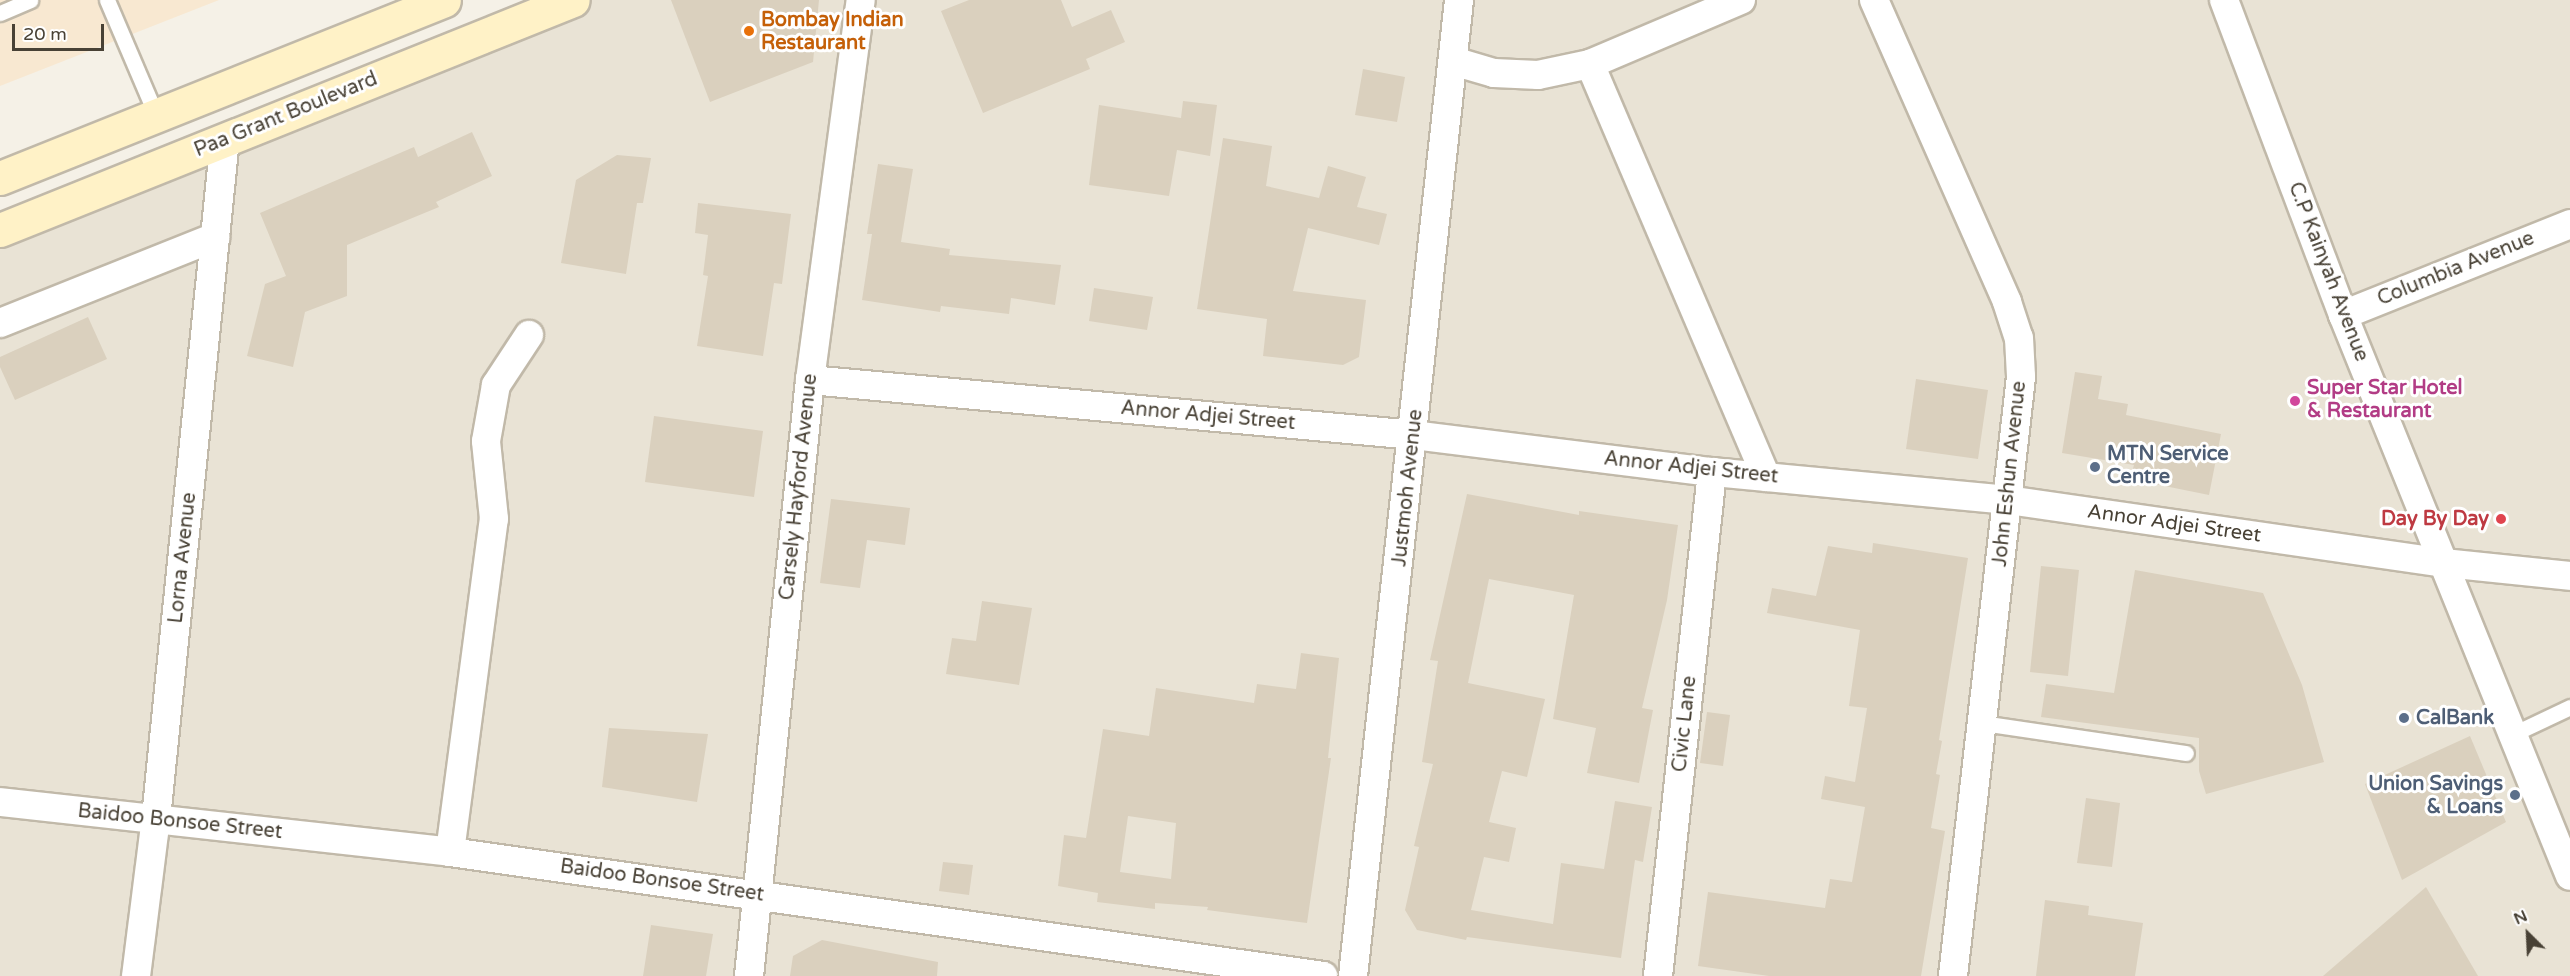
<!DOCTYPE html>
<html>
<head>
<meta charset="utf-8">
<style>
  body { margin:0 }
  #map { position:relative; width:2570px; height:976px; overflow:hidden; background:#f5f1e7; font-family:"Varela Round",sans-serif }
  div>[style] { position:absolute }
  .residential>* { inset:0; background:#e9e3d5 }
  .commercial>* { inset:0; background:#f8e8d1 }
  .building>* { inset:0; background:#dad0be }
  .roads { filter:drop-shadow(2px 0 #c1b9a9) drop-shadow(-2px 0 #c1b9a9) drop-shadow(0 2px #c1b9a9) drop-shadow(0 -2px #c1b9a9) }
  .lane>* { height:15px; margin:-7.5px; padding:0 7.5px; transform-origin:7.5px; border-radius:7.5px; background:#fff }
  .street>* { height:28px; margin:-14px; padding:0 14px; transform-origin:14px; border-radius:14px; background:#fff }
  .secondary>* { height:33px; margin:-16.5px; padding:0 16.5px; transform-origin:16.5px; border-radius:16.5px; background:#fff2c7 }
  .dots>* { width:16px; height:16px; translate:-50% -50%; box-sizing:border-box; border:3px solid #fff; border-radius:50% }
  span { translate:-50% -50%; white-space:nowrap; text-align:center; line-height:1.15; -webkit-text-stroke:6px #fff; paint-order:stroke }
  .food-label { font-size:20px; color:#c56008; font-weight:700 }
  .left { translate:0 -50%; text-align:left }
  .street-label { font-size:20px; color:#484135 }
  .hotel-label { font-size:20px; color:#b23c85; font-weight:700 }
  .service-label { font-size:20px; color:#4e5e75; font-weight:700 }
  .right { translate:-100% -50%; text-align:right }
  .health-label { font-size:20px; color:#be3a42; font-weight:700 }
  .north { position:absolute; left:2498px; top:904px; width:60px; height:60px; -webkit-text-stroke:4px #fff; paint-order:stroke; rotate:336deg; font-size:16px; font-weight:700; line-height:24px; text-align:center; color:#484135 }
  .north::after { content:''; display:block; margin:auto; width:21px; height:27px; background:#484135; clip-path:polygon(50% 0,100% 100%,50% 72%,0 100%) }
  .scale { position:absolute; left:12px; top:24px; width:92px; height:27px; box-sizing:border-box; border:3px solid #484135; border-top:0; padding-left:8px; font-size:18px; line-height:21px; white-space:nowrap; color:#484135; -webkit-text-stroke:4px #fff; paint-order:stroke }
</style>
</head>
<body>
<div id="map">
  <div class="residential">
    <i style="clip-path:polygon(559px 0,2570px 0,2570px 976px,0 976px,0 226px)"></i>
  </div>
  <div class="commercial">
    <i style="clip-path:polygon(0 0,219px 0,0 86px)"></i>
  </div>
  <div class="building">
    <i style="clip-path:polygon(671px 0,819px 0,813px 62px,710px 102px)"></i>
    <i style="clip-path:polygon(969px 0,1061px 0,1072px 27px,1111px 10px,1125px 42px,1086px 59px,1090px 69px,983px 113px,941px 11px)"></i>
    <i style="clip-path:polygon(1363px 69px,1405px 77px,1397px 122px,1355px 115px)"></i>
    <i style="clip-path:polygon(1183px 101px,1217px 105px,1210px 156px,1177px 150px,1169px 196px,1089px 185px,1099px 105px,1181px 118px)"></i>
    <i style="clip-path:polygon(472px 132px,492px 176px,436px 202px,439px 207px,347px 245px,347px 296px,305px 312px,293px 367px,247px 356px,265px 284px,286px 276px,260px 213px,414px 147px,418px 157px)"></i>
    <i style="clip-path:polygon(1223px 138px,1272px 146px,1266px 186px,1319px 198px,1328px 166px,1366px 177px,1357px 207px,1387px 214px,1379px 245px,1308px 228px,1293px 291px,1366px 300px,1359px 357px,1343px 365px,1263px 356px,1267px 319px,1197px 309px)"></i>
    <i style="clip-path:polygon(617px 155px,651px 158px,643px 203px,637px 203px,626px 274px,561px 263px,576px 180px)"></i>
    <i style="clip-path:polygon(878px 164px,913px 169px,901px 242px,950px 249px,949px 255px,1061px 265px,1055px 305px,1011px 298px,1009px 314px,941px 306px,940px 312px,862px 300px,872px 234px,867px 234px)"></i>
    <i style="clip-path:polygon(698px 203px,791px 214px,782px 284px,774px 283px,763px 356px,697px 346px,708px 276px,703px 275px,708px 235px,695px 233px)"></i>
    <i style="clip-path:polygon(1094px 288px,1153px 297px,1147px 330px,1089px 321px)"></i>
    <i style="clip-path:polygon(88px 317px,107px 359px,15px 400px,0 367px,0 357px)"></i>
    <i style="clip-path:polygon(2075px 372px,2102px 376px,2098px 399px,2128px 404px,2126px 415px,2221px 434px,2209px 495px,2130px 479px,2134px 465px,2062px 453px)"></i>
    <i style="clip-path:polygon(1916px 379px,1988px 390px,1978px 459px,1906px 449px)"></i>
    <i style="clip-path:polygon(654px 416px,763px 431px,754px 497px,645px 482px)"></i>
    <i style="clip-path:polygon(1467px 494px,1579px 515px,1579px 511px,1678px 525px,1667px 600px,1642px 708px,1653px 710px,1639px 783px,1587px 773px,1596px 728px,1553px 719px,1574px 595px,1489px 579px,1468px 683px,1545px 699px,1527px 777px,1502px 771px,1489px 822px,1516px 828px,1509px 862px,1484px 857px,1471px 910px,1553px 924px,1561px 863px,1604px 869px,1615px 801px,1652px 807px,1643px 862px,1635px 860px,1621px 958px,1467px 937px,1466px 940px,1417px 930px,1405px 910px,1419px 847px,1414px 846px,1433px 764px,1422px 762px,1438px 661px,1430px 660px)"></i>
    <i style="clip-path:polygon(831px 499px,910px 508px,905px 545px,867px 540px,860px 588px,820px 583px)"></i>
    <i style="clip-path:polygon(1873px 543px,1968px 558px,1939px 740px,1942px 741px,1936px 774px,1940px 775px,1931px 828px,1945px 831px,1921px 976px,1769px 976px,1698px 966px,1708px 892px,1825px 908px,1830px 879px,1852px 882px,1865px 807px,1821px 799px,1825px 776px,1855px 782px,1867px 708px,1849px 706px,1860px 630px,1767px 613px,1772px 588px,1816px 596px,1828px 546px,1872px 553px)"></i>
    <i style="clip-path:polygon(2041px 566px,2079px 570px,2068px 676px,2030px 672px)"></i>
    <i style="clip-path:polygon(2135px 570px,2263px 593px,2302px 685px,2324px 762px,2206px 794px,2199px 771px,2199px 738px,2041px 717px,2046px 684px,2114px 693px)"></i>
    <i style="clip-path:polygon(982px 601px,1032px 608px,1019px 685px,946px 674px,952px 638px,976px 641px)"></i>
    <i style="clip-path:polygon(evenodd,1301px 653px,1339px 658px,1328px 758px,1331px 758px,1307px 923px,1207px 910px,1208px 907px,1155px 903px,1155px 909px,1097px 902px,1098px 893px,1058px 886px,1064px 835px,1086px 838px,1103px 729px,1149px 736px,1156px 688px,1254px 703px,1257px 684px,1296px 689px,1301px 653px,1128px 816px,1176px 823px,1171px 879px,1120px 872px,1128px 816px)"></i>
    <i style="clip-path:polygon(1707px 712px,1730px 715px,1723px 766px,1700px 763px)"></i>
    <i style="clip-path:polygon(609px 728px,708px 734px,697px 802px,602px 787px)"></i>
    <i style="clip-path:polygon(2470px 736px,2506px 822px,2402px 880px,2365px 784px)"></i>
    <i style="clip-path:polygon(2086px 798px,2120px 803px,2112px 867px,2077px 863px)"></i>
    <i style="clip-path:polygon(943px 862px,973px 865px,969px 895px,939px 891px)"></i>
    <i style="clip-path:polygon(2426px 887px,2478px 976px,2323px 976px)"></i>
    <i style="clip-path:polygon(2045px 900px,2089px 906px,2088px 915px,2143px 923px,2135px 976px,2036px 976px)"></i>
    <i style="clip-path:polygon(651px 925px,713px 934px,706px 976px,643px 976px)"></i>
    <i style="clip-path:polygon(822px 940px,938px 962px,937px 976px,790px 976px,793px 956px)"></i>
  </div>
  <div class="roads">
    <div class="lane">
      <i style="left:107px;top:0;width:125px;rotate:66.9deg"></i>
      <i style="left:0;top:13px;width:33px;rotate:-23deg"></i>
      <i style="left:1982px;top:723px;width:206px;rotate:8.4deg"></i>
      <i style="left:2513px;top:734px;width:63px;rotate:-25.3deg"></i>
    </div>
    <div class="street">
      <i style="left:1874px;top:0;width:330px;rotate:66.2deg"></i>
      <i style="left:2007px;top:302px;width:38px;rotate:72deg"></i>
      <i style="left:2019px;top:338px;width:39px;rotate:87deg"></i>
      <i style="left:2021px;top:377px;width:603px;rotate:96.48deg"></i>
      <i style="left:2224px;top:0;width:337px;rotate:69.3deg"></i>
      <i style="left:2343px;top:315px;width:605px;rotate:67.97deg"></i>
      <i style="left:1453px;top:61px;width:43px;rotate:16.3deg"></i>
      <i style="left:1494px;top:73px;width:44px;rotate:2.6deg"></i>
      <i style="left:1538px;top:75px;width:53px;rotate:-11.9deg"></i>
      <i style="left:1590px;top:64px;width:164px;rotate:-23deg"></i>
      <i style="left:1590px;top:64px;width:449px;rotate:66.9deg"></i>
      <i style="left:2343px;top:315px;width:245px;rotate:-21.8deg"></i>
      <i style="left:0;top:323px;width:232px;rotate:-21.8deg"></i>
      <i style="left:810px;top:380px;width:606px;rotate:5.2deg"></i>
      <i style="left:1414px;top:435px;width:300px;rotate:7.1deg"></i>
      <i style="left:1712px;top:472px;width:297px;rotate:5.4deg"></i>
      <i style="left:2008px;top:500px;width:442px;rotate:8.2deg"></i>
      <i style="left:2445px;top:563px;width:126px;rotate:5.9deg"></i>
      <i style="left:0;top:802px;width:453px;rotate:6.3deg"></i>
      <i style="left:450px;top:852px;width:882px;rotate:8.08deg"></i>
      <i style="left:450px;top:852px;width:336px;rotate:-82.5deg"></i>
      <i style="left:494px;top:519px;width:78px;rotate:-95.9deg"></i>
      <i style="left:486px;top:441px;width:57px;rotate:-79.9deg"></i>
      <i style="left:496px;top:385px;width:60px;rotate:-56.6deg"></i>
      <i style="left:136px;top:976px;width:159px;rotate:-82.8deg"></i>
      <i style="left:156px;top:818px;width:682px;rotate:-84.2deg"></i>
      <i style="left:749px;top:976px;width:599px;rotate:-84.16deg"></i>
      <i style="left:810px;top:380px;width:383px;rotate:-82.4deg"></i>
      <i style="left:1353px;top:976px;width:982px;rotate:-83.8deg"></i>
      <i style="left:1658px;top:976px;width:507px;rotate:-83.88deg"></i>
    </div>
    <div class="secondary">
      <i style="left:0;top:178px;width:478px;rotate:-21.8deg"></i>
      <i style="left:0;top:230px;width:617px;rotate:-21.87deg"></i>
    </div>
  </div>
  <div class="dots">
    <i style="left:749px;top:31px;background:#e8710a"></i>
    <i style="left:2295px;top:401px;background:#d1479c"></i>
    <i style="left:2095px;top:467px;background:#5c6f8a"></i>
    <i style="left:2501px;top:519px;background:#e0444e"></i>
    <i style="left:2404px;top:718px;background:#5c6f8a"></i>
    <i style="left:2515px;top:795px;background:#5c6f8a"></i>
  </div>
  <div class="food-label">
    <span class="left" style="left:761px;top:32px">Bombay Indian<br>Restaurant</span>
  </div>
  <div class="street-label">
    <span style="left:286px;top:115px;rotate:-22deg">Paa Grant Boulevard</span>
    <span style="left:2456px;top:269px;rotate:-22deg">Columbia Avenue</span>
    <span style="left:2328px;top:272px;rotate:69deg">C.P Kainyah Avenue</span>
    <span style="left:1208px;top:416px;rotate:5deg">Annor Adjei Street</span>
    <span style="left:1691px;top:468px;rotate:6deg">Annor Adjei Street</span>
    <span style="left:2010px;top:474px;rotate:-84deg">John Eshun Avenue</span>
    <span style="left:799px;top:487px;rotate:-84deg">Carsely Hayford Avenue</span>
    <span style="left:1408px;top:488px;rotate:-84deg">Justmoh Avenue</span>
    <span style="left:2174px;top:524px;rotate:8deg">Annor Adjei Street</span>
    <span style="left:183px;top:558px;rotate:-84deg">Lorna Avenue</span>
    <span style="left:1685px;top:724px;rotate:-84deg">Civic Lane</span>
    <span style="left:180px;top:822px;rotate:6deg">Baidoo Bonsoe Street</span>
    <span style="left:662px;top:881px;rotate:8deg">Baidoo Bonsoe Street</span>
  </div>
  <div class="hotel-label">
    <span class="left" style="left:2307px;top:400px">Super Star Hotel<br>&amp; Restaurant</span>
  </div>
  <div class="service-label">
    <span class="left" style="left:2107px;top:466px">MTN Service<br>Centre</span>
    <span class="left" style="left:2416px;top:718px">CalBank</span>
    <span class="right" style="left:2503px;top:796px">Union Savings<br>&amp; Loans</span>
  </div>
  <div class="health-label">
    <span class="right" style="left:2489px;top:519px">Day By Day</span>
  </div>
  <div class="north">N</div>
  <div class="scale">20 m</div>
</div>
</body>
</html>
